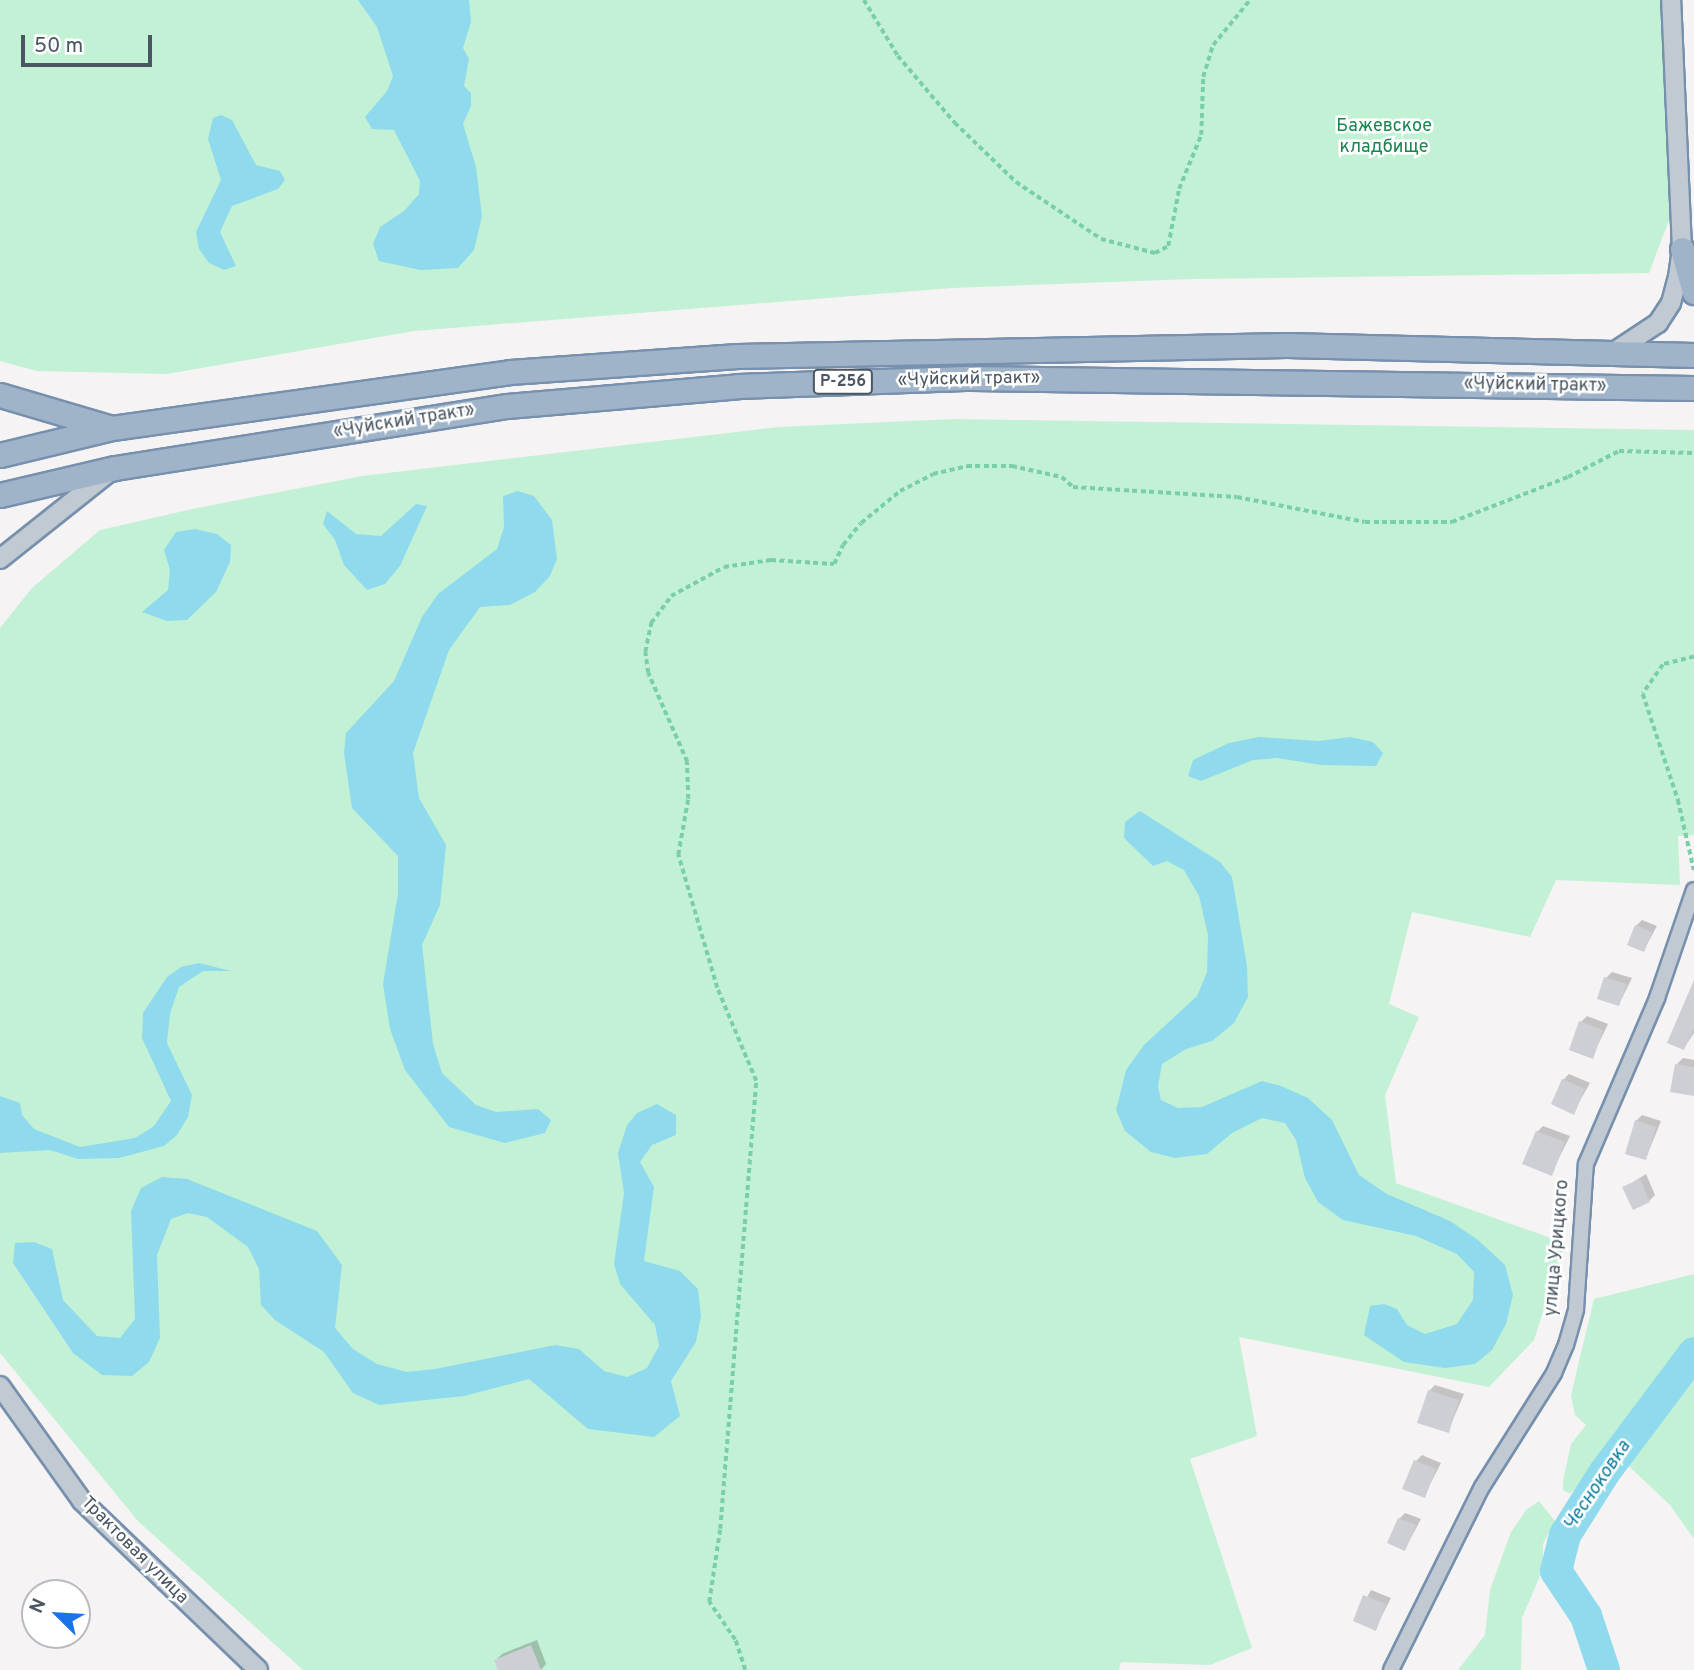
<!DOCTYPE html>
<html>
<head>
<meta charset="utf-8">
<style>
  body { margin:0 }
  #map { position:relative; width:1694px; height:1670px; overflow:hidden; background:#f5f3f3; font-family:Overpass,sans-serif }
  div>[style] { position:absolute }
  .green>* { inset:0; background:#c3f1d5 }
  .water>* { inset:0; background:#90daee }
  .shadow>* { inset:0; background:#0003 }
  .river>* { height:32px; margin:-16px; padding:0 16px; transform-origin:16px; border-radius:16px; background:#90daee }
  .building>* { inset:0; background:#cdcfd5 }
  .path>* { height:3.5px; margin-top:-1.75px; transform-origin:0; background:repeating-linear-gradient(90deg,#7ad0a6 0 5px,transparent 0 8.5px) }
  .roads { filter:drop-shadow(2px 0 #7690ad) drop-shadow(-2px 0 #7690ad) drop-shadow(0 2px #7690ad) drop-shadow(0 -2px #7690ad) }
  .minor>* { height:14px; margin:-7px; padding:0 7px; transform-origin:7px; border-radius:7px; background:#c1cad2 }
  .tertiary>* { height:18px; margin:-9px; padding:0 9px; transform-origin:9px; border-radius:9px; background:#c1cad2 }
  .trunk>* { height:23px; margin:-11.5px; padding:0 11.5px; transform-origin:11.5px; border-radius:11.5px; background:#9fb4c9 }
  span { translate:-50% -50%; white-space:nowrap; text-align:center; line-height:1.15; -webkit-text-stroke:5px #fff; paint-order:stroke }
  .shield-label span { padding:2px 5px; background:#fff; border:2px solid; border-radius:5px; -webkit-text-stroke-width:0 }
  .shield-label { font-size:16px; color:#4a5661; font-weight:700 }
  .park-label { font-size:18px; color:#17864f }
  .street-label { font-size:18px; color:#4a5661 }
  .water-label { font-size:19px; color:#0c7c9b; font-style:italic }
  .north { position:absolute; left:21px; top:1579px; width:70px; height:70px; box-sizing:border-box; background:#fff; border:2px solid #b7bbc0; border-radius:50%; rotate:294deg; font-size:19px; font-weight:700; line-height:28px; text-align:center; color:#4a5661 }
  .north::after { content:''; display:block; margin:auto; width:24px; height:32px; background:#1a73e8; clip-path:polygon(50% 0,100% 100%,50% 72%,0 100%) }
  .scale { position:absolute; left:21px; top:35px; width:131px; height:32px; box-sizing:border-box; border:4px solid #4a5661; border-top:0; padding-left:9px; font-size:21px; line-height:24px; white-space:nowrap; color:#4a5661; -webkit-text-stroke:5px #fff; paint-order:stroke }
</style>
</head>
<body>
<div id="map">
  <div class="green">
    <i style="clip-path:polygon(0 0,1663px 0,1673px 209px,1649px 273px,1193px 279px,952px 288px,414px 331px,167px 374px,37px 371px,0 361px)"></i>
    <i style="clip-path:polygon(954px 419px,1694px 430px,1694px 835px,1678px 836px,1680px 885px,1556px 880px,1530px 937px,1412px 912px,1389px 1004px,1419px 1017px,1385px 1095px,1396px 1183px,1565px 1243px,1534px 1340px,1489px 1387px,1239px 1337px,1257px 1436px,1190px 1459px,1252px 1648px,1210px 1665px,1121px 1662px,1119px 1670px,303px 1670px,138px 1521px,0 1353px,0 628px,32px 588px,100px 530px,197px 508px,362px 476px,778px 427px)"></i>
    <i style="clip-path:polygon(1694px 1274px,1694px 1539px,1670px 1505px,1618px 1456px,1604px 1473px,1583px 1481px,1570px 1494px,1563px 1490px,1563px 1481px,1571px 1444px,1586px 1425px,1575px 1415px,1571px 1395px,1594px 1299px)"></i>
    <i style="clip-path:polygon(1539px 1501px,1555px 1521px,1543px 1544px,1543px 1569px,1522px 1618px,1521px 1670px,1458px 1670px,1485px 1635px,1490px 1590px,1511px 1532px,1526px 1510px)"></i>
  </div>
  <div class="water">
    <i style="clip-path:polygon(358px 0,469px 0,471px 22px,463px 48px,469px 59px,464px 86px,471px 93px,471px 106px,463px 124px,476px 167px,482px 216px,474px 250px,458px 268px,420px 270px,379px 261px,373px 244px,380px 227px,404px 211px,419px 194px,420px 181px,394px 130px,372px 129px,365px 117px,387px 91px,393px 76px,377px 27px)"></i>
    <i style="clip-path:polygon(221px 115px,232px 120px,256px 165px,280px 171px,285px 180px,278px 189px,232px 206px,220px 232px,236px 266px,224px 270px,209px 263px,199px 249px,196px 232px,221px 180px,208px 139px,213px 118px)"></i>
    <i style="clip-path:polygon(518px 491px,534px 496px,552px 520px,557px 559px,550px 576px,535px 592px,510px 605px,480px 607px,449px 650px,413px 753px,419px 798px,446px 845px,440px 905px,422px 945px,433px 1044px,442px 1073px,476px 1105px,496px 1112px,538px 1109px,551px 1120px,545px 1133px,505px 1143px,449px 1127px,405px 1070px,390px 1029px,383px 984px,398px 893px,398px 856px,352px 808px,344px 753px,346px 733px,394px 681px,422px 617px,438px 594px,497px 549px,504px 527px,503px 496px)"></i>
    <i style="clip-path:polygon(416px 504px,427px 506px,400px 566px,385px 584px,367px 590px,344px 565px,335px 540px,323px 524px,327px 511px,356px 534px,381px 536px)"></i>
    <i style="clip-path:polygon(195px 529px,217px 534px,231px 545px,230px 562px,216px 592px,187px 620px,167px 621px,142px 612px,168px 590px,170px 570px,164px 550px,176px 532px)"></i>
    <i style="clip-path:polygon(1259px 737px,1319px 741px,1350px 737px,1373px 742px,1383px 753px,1376px 766px,1321px 765px,1277px 758px,1253px 760px,1201px 781px,1188px 776px,1193px 760px,1229px 743px)"></i>
    <i style="clip-path:polygon(1140px 811px,1220px 862px,1232px 877px,1247px 966px,1248px 997px,1234px 1023px,1212px 1041px,1186px 1049px,1162px 1064px,1158px 1086px,1161px 1100px,1178px 1108px,1202px 1107px,1262px 1081px,1281px 1086px,1308px 1098px,1332px 1120px,1359px 1175px,1387px 1194px,1450px 1221px,1478px 1240px,1505px 1265px,1513px 1295px,1506px 1324px,1492px 1350px,1475px 1364px,1445px 1368px,1404px 1362px,1364px 1335px,1370px 1306px,1384px 1304px,1397px 1309px,1407px 1325px,1425px 1334px,1457px 1324px,1473px 1300px,1474px 1272px,1457px 1254px,1416px 1236px,1343px 1220px,1318px 1202px,1305px 1178px,1296px 1140px,1285px 1123px,1262px 1118px,1232px 1133px,1207px 1154px,1175px 1158px,1151px 1152px,1125px 1131px,1116px 1110px,1126px 1070px,1144px 1045px,1197px 996px,1207px 972px,1208px 935px,1199px 896px,1184px 870px,1167px 861px,1153px 866px,1124px 838px,1125px 822px)"></i>
    <i style="clip-path:polygon(199px 963px,231px 971px,203px 971px,179px 987px,170px 1014px,167px 1043px,192px 1095px,188px 1117px,177px 1135px,164px 1146px,119px 1158px,78px 1159px,50px 1150px,0 1153px,0 1096px,20px 1103px,22px 1115px,34px 1129px,80px 1147px,135px 1138px,154px 1126px,171px 1101px,142px 1038px,143px 1013px,167px 977px,181px 967px)"></i>
    <i style="clip-path:polygon(657px 1104px,676px 1115px,676px 1135px,652px 1145px,640px 1162px,654px 1187px,644px 1261px,680px 1271px,698px 1289px,701px 1316px,696px 1342px,671px 1381px,680px 1416px,654px 1437px,588px 1429px,529px 1379px,464px 1396px,379px 1405px,353px 1393px,324px 1352px,275px 1320px,261px 1305px,259px 1269px,248px 1247px,207px 1217px,188px 1213px,171px 1219px,157px 1255px,160px 1338px,149px 1362px,132px 1376px,102px 1375px,73px 1353px,13px 1263px,15px 1243px,34px 1242px,52px 1249px,63px 1300px,97px 1336px,120px 1338px,135px 1319px,131px 1211px,141px 1188px,162px 1177px,187px 1179px,317px 1231px,342px 1265px,335px 1328px,353px 1349px,377px 1364px,407px 1372px,435px 1369px,555px 1345px,579px 1349px,604px 1371px,627px 1377px,647px 1368px,659px 1346px,655px 1325px,620px 1284px,614px 1264px,624px 1193px,618px 1153px,627px 1125px,637px 1113px)"></i>
  </div>
  <div class="shadow">
    <i style="clip-path:polygon(1642px 920px,1657px 926px,1644px 950px,1636px 926px)"></i>
    <i style="clip-path:polygon(1612px 972px,1632px 978px,1619px 1004px,1606px 978px)"></i>
    <i style="clip-path:polygon(1694px 990px,1694px 1033px,1684px 1048px)"></i>
    <i style="clip-path:polygon(1587px 1016px,1608px 1024px,1592px 1057px,1581px 1022px)"></i>
    <i style="clip-path:polygon(1683px 1058px,1694px 1060px,1694px 1093px,1677px 1064px)"></i>
    <i style="clip-path:polygon(1569px 1074px,1590px 1083px,1573px 1113px,1563px 1080px)"></i>
    <i style="clip-path:polygon(1642px 1115px,1661px 1121px,1646px 1158px,1636px 1121px)"></i>
    <i style="clip-path:polygon(1543px 1126px,1570px 1136px,1551px 1174px,1537px 1132px)"></i>
    <i style="clip-path:polygon(1646px 1174px,1655px 1195px,1649px 1201px,1624px 1188px)"></i>
    <i style="clip-path:polygon(1435px 1385px,1464px 1394px,1448px 1431px,1429px 1391px)"></i>
    <i style="clip-path:polygon(1422px 1455px,1441px 1463px,1424px 1496px,1416px 1461px)"></i>
    <i style="clip-path:polygon(1405px 1513px,1421px 1519px,1405px 1549px,1399px 1519px)"></i>
    <i style="clip-path:polygon(1371px 1590px,1391px 1598px,1375px 1629px,1355px 1620px)"></i>
    <i style="clip-path:polygon(537px 1640px,546px 1664px,541px 1670px,500px 1670px,496px 1660px,502px 1654px)"></i>
  </div>
  <div class="river">
    <i style="left:1604px;top:1670px;width:57px;rotate:-108.4deg"></i>
    <i style="left:1586px;top:1616px;width:54px;rotate:-123.7deg"></i>
    <i style="left:1556px;top:1571px;width:37px;rotate:-76deg"></i>
    <i style="left:1565px;top:1535px;width:73px;rotate:-57.8deg"></i>
    <i style="left:1604px;top:1473px;width:150px;rotate:-53.1deg"></i>
  </div>
  <div class="building">
    <i style="clip-path:polygon(1635px 925px,1652px 932px,1644px 952px,1627px 945px)"></i>
    <i style="clip-path:polygon(1604px 977px,1627px 984px,1619px 1006px,1597px 999px)"></i>
    <i style="clip-path:polygon(1694px 980px,1694px 1028px,1684px 1050px,1667px 1043px)"></i>
    <i style="clip-path:polygon(1579px 1021px,1603px 1030px,1593px 1059px,1569px 1050px)"></i>
    <i style="clip-path:polygon(1675px 1064px,1694px 1067px,1694px 1096px,1670px 1092px)"></i>
    <i style="clip-path:polygon(1562px 1079px,1585px 1089px,1574px 1115px,1551px 1104px)"></i>
    <i style="clip-path:polygon(1635px 1120px,1656px 1127px,1646px 1160px,1625px 1154px)"></i>
    <i style="clip-path:polygon(1536px 1131px,1565px 1142px,1552px 1176px,1522px 1164px)"></i>
    <i style="clip-path:polygon(1640px 1179px,1650px 1202px,1633px 1210px,1622px 1187px)"></i>
    <i style="clip-path:polygon(1428px 1390px,1459px 1400px,1449px 1433px,1417px 1423px)"></i>
    <i style="clip-path:polygon(1414px 1460px,1436px 1469px,1425px 1498px,1402px 1489px)"></i>
    <i style="clip-path:polygon(1398px 1518px,1416px 1525px,1405px 1551px,1387px 1543px)"></i>
    <i style="clip-path:polygon(1363px 1595px,1386px 1604px,1376px 1631px,1353px 1621px)"></i>
    <i style="clip-path:polygon(531px 1645px,541px 1670px,498px 1670px,494px 1660px)"></i>
  </div>
  <div class="path">
    <i style="left:864px;top:0;width:66px;rotate:58.7deg"></i>
    <i style="left:898px;top:56px;width:88px;rotate:49.6deg"></i>
    <i style="left:955px;top:123px;width:85px;rotate:44deg"></i>
    <i style="left:1016px;top:182px;width:102px;rotate:33.8deg"></i>
    <i style="left:1101px;top:239px;width:56px;rotate:14.5deg"></i>
    <i style="left:1155px;top:253px;width:15px;rotate:-28deg"></i>
    <i style="left:1168px;top:246px;width:58px;rotate:-79.1deg"></i>
    <i style="left:1179px;top:189px;width:58px;rotate:-67.8deg"></i>
    <i style="left:1201px;top:135px;width:58px;rotate:-88deg"></i>
    <i style="left:1203px;top:77px;width:34px;rotate:-73deg"></i>
    <i style="left:1213px;top:45px;width:58px;rotate:-50.6deg"></i>
    <i style="left:1694px;top:657px;width:32px;rotate:166deg"></i>
    <i style="left:1663px;top:665px;width:35px;rotate:125deg"></i>
    <i style="left:1643px;top:694px;width:112px;rotate:71.7deg"></i>
    <i style="left:1678px;top:800px;width:72px;rotate:77.1deg"></i>
    <i style="left:745px;top:1670px;width:32px;rotate:-108deg"></i>
    <i style="left:735px;top:1640px;width:46px;rotate:-124.4deg"></i>
    <i style="left:709px;top:1602px;width:74px;rotate:-81.4deg"></i>
    <i style="left:720px;top:1529px;width:449px;rotate:-85.4deg"></i>
    <i style="left:756px;top:1081px;width:101px;rotate:-112.8deg"></i>
    <i style="left:717px;top:988px;width:139px;rotate:-106.3deg"></i>
    <i style="left:678px;top:855px;width:57px;rotate:-79.9deg"></i>
    <i style="left:688px;top:799px;width:37px;rotate:-92deg"></i>
    <i style="left:687px;top:762px;width:97px;rotate:-113.7deg"></i>
    <i style="left:648px;top:673px;width:21px;rotate:-98deg"></i>
    <i style="left:645px;top:652px;width:30px;rotate:-78deg"></i>
    <i style="left:651px;top:623px;width:34px;rotate:-53deg"></i>
    <i style="left:671px;top:596px;width:60px;rotate:-28.7deg"></i>
    <i style="left:724px;top:567px;width:48px;rotate:-8.5deg"></i>
    <i style="left:771px;top:560px;width:63px;rotate:3.6deg"></i>
    <i style="left:834px;top:564px;width:21px;rotate:-65deg"></i>
    <i style="left:843px;top:545px;width:28px;rotate:-51deg"></i>
    <i style="left:861px;top:523px;width:50px;rotate:-39.4deg"></i>
    <i style="left:900px;top:491px;width:37px;rotate:-27deg"></i>
    <i style="left:933px;top:474px;width:35px;rotate:-13deg"></i>
    <i style="left:967px;top:466px;width:45px"></i>
    <i style="left:1012px;top:466px;width:51px;rotate:12.4deg"></i>
    <i style="left:1062px;top:477px;width:15px;rotate:42deg"></i>
    <i style="left:1073px;top:487px;width:164px;rotate:3.5deg"></i>
    <i style="left:1237px;top:497px;width:130px;rotate:11.1deg"></i>
    <i style="left:1365px;top:522px;width:87px"></i>
    <i style="left:1452px;top:522px;width:124px;rotate:-21.2deg"></i>
    <i style="left:1568px;top:477px;width:57px;rotate:-27deg"></i>
    <i style="left:1619px;top:451px;width:75px;rotate:1.5deg"></i>
  </div>
  <div class="roads">
    <div class="minor">
      <i style="left:1391px;top:1670px;width:204px;rotate:-63.6deg"></i>
      <i style="left:1482px;top:1487px;width:135px;rotate:-57.7deg"></i>
      <i style="left:1554px;top:1373px;width:30px;rotate:-67deg"></i>
      <i style="left:1566px;top:1345px;width:37px;rotate:-74deg"></i>
      <i style="left:1576px;top:1309px;width:145px;rotate:-86.1deg"></i>
      <i style="left:1586px;top:1164px;width:181px;rotate:-66.8deg"></i>
      <i style="left:1657px;top:998px;width:114px;rotate:-71.1deg"></i>
    </div>
    <div class="tertiary">
      <i style="left:1614px;top:352px;width:53px;rotate:-33.4deg"></i>
      <i style="left:1658px;top:323px;width:24px;rotate:-57deg"></i>
      <i style="left:1671px;top:303px;width:27px;rotate:-75deg"></i>
      <i style="left:1678px;top:277px;width:28px;rotate:-82deg"></i>
      <i style="left:1682px;top:249px;width:249px;rotate:-92.5deg"></i>
      <i style="left:0;top:559px;width:143px;rotate:-38.5deg"></i>
      <i style="left:0;top:1386px;width:141px;rotate:54.5deg"></i>
      <i style="left:82px;top:1501px;width:244px;rotate:43.8deg"></i>
    </div>
    <div class="trunk">
      <i style="left:1682px;top:249px;width:45px;rotate:74.4deg"></i>
      <i style="left:0;top:395px;width:114px;rotate:16.4deg"></i>
      <i style="left:0;top:455px;width:115px;rotate:-13.6deg"></i>
      <i style="left:112px;top:428px;width:402px;rotate:-8deg"></i>
      <i style="left:510px;top:372px;width:228px;rotate:-4deg"></i>
      <i style="left:737px;top:356px;width:550px;rotate:-1.15deg"></i>
      <i style="left:1287px;top:345px;width:407px;rotate:1.4deg"></i>
      <i style="left:0;top:495px;width:118px;rotate:-13.2deg"></i>
      <i style="left:115px;top:468px;width:397px;rotate:-9deg"></i>
      <i style="left:507px;top:406px;width:232px;rotate:-4.9deg"></i>
      <i style="left:738px;top:386px;width:234px;rotate:-2deg"></i>
      <i style="left:972px;top:378px;width:722px;rotate:0.79deg"></i>
    </div>
  </div>
  <div class="shield-label">
    <span style="left:843px;top:382px">Р-256</span>
  </div>
  <div class="park-label">
    <span style="left:1384px;top:138px">Бажевское<br>кладбище</span>
  </div>
  <div class="street-label">
    <span style="left:969px;top:380px;rotate:-1deg">«Чуйский тракт»</span>
    <span style="left:1535px;top:386px;rotate:1deg">«Чуйский тракт»</span>
    <span style="left:404px;top:422px;rotate:-9deg">«Чуйский тракт»</span>
    <span style="left:1558px;top:1248px;rotate:-85deg">улица Урицкого</span>
    <span style="left:134px;top:1551px;rotate:45deg">Трактовая улица</span>
  </div>
  <div class="water-label">
    <span style="left:1598px;top:1486px;rotate:-56deg">Чесноковка</span>
  </div>
  <div class="north">N</div>
  <div class="scale">50 m</div>
</div>
</body>
</html>
